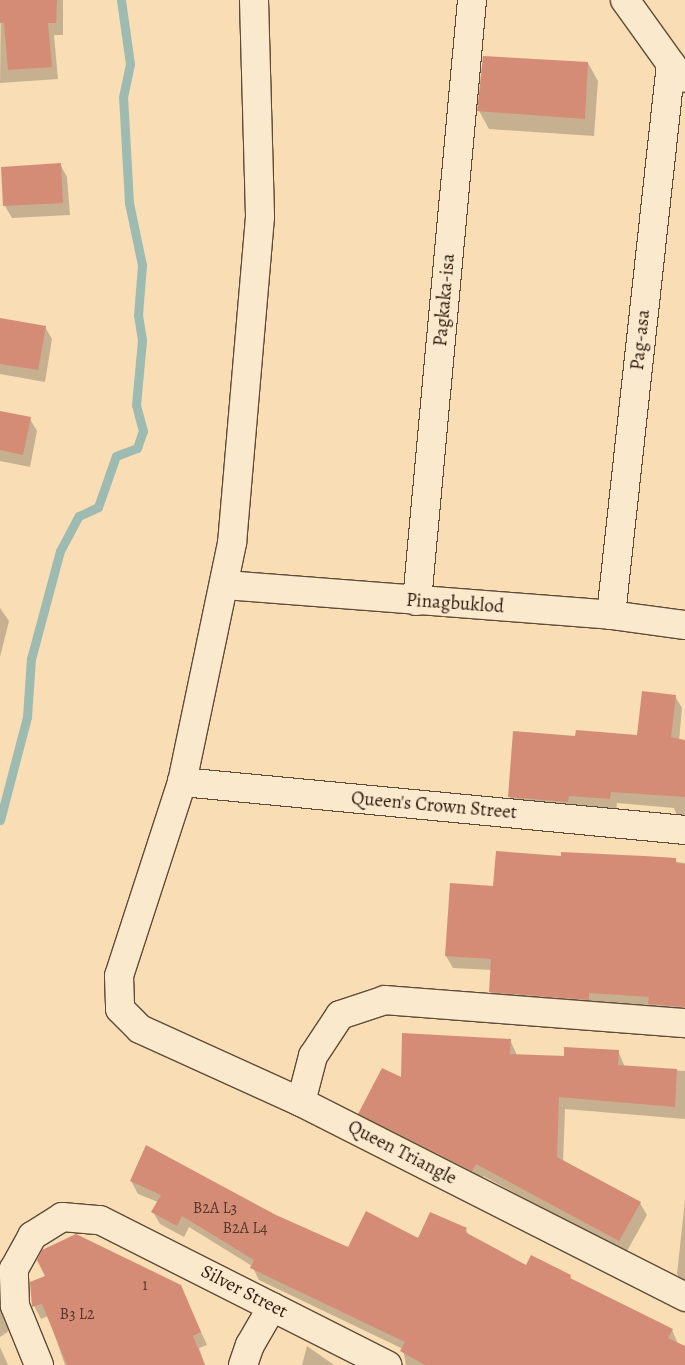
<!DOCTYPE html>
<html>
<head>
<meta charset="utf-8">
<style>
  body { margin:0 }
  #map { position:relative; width:685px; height:1365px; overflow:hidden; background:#f9ddb4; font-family:Alegreya,serif }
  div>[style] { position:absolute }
  .shadow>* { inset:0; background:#0003 }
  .stream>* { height:9px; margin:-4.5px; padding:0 4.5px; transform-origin:4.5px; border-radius:4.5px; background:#9ebbb1 }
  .building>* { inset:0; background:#d58c77 }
  .roads { filter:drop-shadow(1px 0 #5e4c37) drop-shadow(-1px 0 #5e4c37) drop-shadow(0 1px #5e4c37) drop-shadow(0 -1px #5e4c37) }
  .minor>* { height:28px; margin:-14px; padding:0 14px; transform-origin:14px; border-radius:14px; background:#fbe9ce }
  span { translate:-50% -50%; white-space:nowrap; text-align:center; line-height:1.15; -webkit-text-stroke:5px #fbe9ce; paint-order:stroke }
  .number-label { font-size:16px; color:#563728 }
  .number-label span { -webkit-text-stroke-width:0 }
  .street-label { font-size:19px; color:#2b1b0d }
</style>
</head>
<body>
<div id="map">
  <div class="shadow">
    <i style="clip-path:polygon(1px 0,63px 0,63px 35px,54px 35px,58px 79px,0 83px)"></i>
    <i style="clip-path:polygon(484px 57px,588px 63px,598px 81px,594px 136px,489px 129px,479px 111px)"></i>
    <i style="clip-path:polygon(60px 164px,67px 177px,70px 215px,12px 218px,5px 206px)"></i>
    <i style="clip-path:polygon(0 319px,45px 327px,52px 339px,45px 382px,0 374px)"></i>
    <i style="clip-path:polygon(0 412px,30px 419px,37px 431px,30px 467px,0 461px)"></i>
    <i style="clip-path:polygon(0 608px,9px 621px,0 657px)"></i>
    <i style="clip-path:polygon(675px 696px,682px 708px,679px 741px,685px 741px,685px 825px,681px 825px,674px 808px,617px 803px,616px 811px,517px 809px,510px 797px,576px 737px,638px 736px)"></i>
    <i style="clip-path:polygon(562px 858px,675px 859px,677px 862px,685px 863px,685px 1018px,497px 1004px,490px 992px,492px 970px,453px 968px,446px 956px,494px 887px)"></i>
    <i style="clip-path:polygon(510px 1040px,517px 1055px,565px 1057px,618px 1051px,625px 1067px,685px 1071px,685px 1119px,565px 1109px,563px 1162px,640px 1203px,647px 1215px,626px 1253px,483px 1176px,479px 1183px,367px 1126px,360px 1114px,402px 1079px)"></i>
    <i style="clip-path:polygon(131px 1181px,275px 1216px,348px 1249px,466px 1229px,469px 1236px,527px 1266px,570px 1276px,572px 1280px,672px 1330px,678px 1344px,685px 1348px,685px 1365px,406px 1365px,403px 1349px,259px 1280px,252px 1266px,189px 1227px,184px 1237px,160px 1224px,153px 1212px,158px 1202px,138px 1194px)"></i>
    <i style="clip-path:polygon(685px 1200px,685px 1286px,677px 1274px)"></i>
    <i style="clip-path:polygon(185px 1297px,207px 1345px,199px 1348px,205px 1365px,65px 1365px,48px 1316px,41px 1319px,32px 1302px)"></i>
    <i style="clip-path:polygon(0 1298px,5px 1307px,9px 1331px,0 1337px)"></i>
    <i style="clip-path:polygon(307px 1346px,334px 1365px,302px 1365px)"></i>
    <i style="clip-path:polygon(0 1347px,8px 1365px,0 1365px)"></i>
  </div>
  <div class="stream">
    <i style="left:0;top:820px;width:106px;rotate:-75.3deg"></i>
    <i style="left:27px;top:717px;width:58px;rotate:-86.1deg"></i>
    <i style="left:31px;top:659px;width:112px;rotate:-75deg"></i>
    <i style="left:60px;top:551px;width:40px;rotate:-62deg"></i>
    <i style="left:79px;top:516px;width:21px;rotate:-25deg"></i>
    <i style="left:98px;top:507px;width:54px;rotate:-70.6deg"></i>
    <i style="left:116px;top:456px;width:22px;rotate:-21deg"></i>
    <i style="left:137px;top:448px;width:18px;rotate:-71deg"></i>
    <i style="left:143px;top:431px;width:27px;rotate:-105deg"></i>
    <i style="left:136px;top:405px;width:65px;rotate:-84.7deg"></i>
    <i style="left:142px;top:340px;width:25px;rotate:-99deg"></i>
    <i style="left:138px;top:315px;width:50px;rotate:-85.4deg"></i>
    <i style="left:142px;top:265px;width:63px;rotate:-101.8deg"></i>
    <i style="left:129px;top:203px;width:106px;rotate:-93.2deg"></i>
    <i style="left:123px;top:97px;width:34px;rotate:-78deg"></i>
    <i style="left:130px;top:64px;width:65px;rotate:-98deg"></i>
  </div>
  <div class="building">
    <i style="clip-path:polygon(0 0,57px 0,56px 23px,48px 23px,52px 67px,8px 70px,4px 23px,0 23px)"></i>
    <i style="clip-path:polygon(483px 56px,588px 62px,585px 119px,477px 111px)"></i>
    <i style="clip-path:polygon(61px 163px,63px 203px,3px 206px,1px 167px)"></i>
    <i style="clip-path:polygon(0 318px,46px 326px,38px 370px,0 364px)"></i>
    <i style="clip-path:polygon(0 411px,31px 417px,23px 455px,0 450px)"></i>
    <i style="clip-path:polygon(642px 691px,676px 695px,671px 737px,685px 740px,685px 797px,611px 792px,610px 799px,569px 796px,568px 802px,508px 797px,513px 731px,575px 736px,576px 730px,637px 735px)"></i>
    <i style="clip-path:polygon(496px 851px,561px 856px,561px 852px,644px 856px,676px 858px,676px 863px,685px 864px,685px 1007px,648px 1004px,649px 997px,589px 993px,589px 1000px,489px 992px,491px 959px,445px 956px,450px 883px,493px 886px)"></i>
    <i style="clip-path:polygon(402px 1033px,511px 1039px,510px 1054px,564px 1056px,564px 1047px,619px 1050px,618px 1065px,677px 1069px,675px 1107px,559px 1097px,557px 1157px,641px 1202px,619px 1241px,476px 1164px,472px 1171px,358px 1114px,382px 1068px,401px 1077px)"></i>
    <i style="clip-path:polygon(146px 1145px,276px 1215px,348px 1247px,366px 1211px,418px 1238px,430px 1212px,467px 1228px,465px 1232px,526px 1265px,531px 1255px,571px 1275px,570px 1278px,673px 1329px,668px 1338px,685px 1346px,685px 1365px,425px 1365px,400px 1351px,405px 1342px,250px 1268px,254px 1260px,182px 1216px,177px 1226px,151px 1212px,161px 1195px,130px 1181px)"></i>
    <i style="clip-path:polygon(76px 1234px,181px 1285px,201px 1332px,193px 1336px,205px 1365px,67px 1365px,42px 1304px,32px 1307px,30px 1282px,45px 1276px,37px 1260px,42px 1250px)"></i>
  </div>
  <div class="roads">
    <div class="minor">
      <i style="left:254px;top:0;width:217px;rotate:88.4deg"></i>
      <i style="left:260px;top:217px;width:327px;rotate:94.9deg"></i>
      <i style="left:232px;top:543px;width:244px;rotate:101.8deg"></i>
      <i style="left:182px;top:782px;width:204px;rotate:108deg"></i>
      <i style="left:119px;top:976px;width:33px;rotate:88deg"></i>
      <i style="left:120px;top:1009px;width:28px;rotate:45deg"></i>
      <i style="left:140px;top:1029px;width:177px;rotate:24.4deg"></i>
      <i style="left:301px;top:1102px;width:431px;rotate:26.9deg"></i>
      <i style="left:625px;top:0;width:96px;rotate:54.3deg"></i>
      <i style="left:225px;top:585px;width:387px;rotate:4.4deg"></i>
      <i style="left:611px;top:615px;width:75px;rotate:7.7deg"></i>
      <i style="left:417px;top:601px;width:604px;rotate:-84.77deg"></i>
      <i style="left:611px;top:615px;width:554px;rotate:-83.79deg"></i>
      <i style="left:182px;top:782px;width:505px;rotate:5.45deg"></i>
      <i style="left:301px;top:1102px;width:48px;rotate:-75.4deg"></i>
      <i style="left:313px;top:1056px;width:49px;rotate:-56.6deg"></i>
      <i style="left:340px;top:1015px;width:47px;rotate:-18.4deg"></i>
      <i style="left:385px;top:1000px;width:301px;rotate:4.4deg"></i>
      <i style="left:39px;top:1365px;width:64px;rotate:-112.1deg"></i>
      <i style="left:15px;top:1306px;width:37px;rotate:-92deg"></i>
      <i style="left:14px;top:1269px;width:38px;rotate:-61deg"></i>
      <i style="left:32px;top:1236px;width:36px;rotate:-32deg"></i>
      <i style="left:62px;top:1217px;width:38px;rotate:5deg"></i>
      <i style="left:100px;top:1220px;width:322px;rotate:26.8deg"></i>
      <i style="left:243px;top:1365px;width:21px;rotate:-71deg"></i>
      <i style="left:250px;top:1345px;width:44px;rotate:-59.9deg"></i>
    </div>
  </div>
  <div class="number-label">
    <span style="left:215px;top:1208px">B2A L3</span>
    <span style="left:245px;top:1228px">B2A L4</span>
    <span style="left:145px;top:1285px">1</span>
    <span style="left:77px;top:1314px">B3 L2</span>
  </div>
  <div class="street-label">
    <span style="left:445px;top:300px;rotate:-85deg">Pagkaka-isa</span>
    <span style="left:641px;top:340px;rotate:-84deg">Pag-asa</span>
    <span style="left:455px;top:604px;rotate:4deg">Pinagbuklod</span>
    <span style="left:434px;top:806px;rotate:5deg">Queen's Crown Street</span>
    <span style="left:402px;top:1153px;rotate:27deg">Queen Triangle</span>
    <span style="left:244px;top:1292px;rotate:27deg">Silver Street</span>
  </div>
</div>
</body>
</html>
